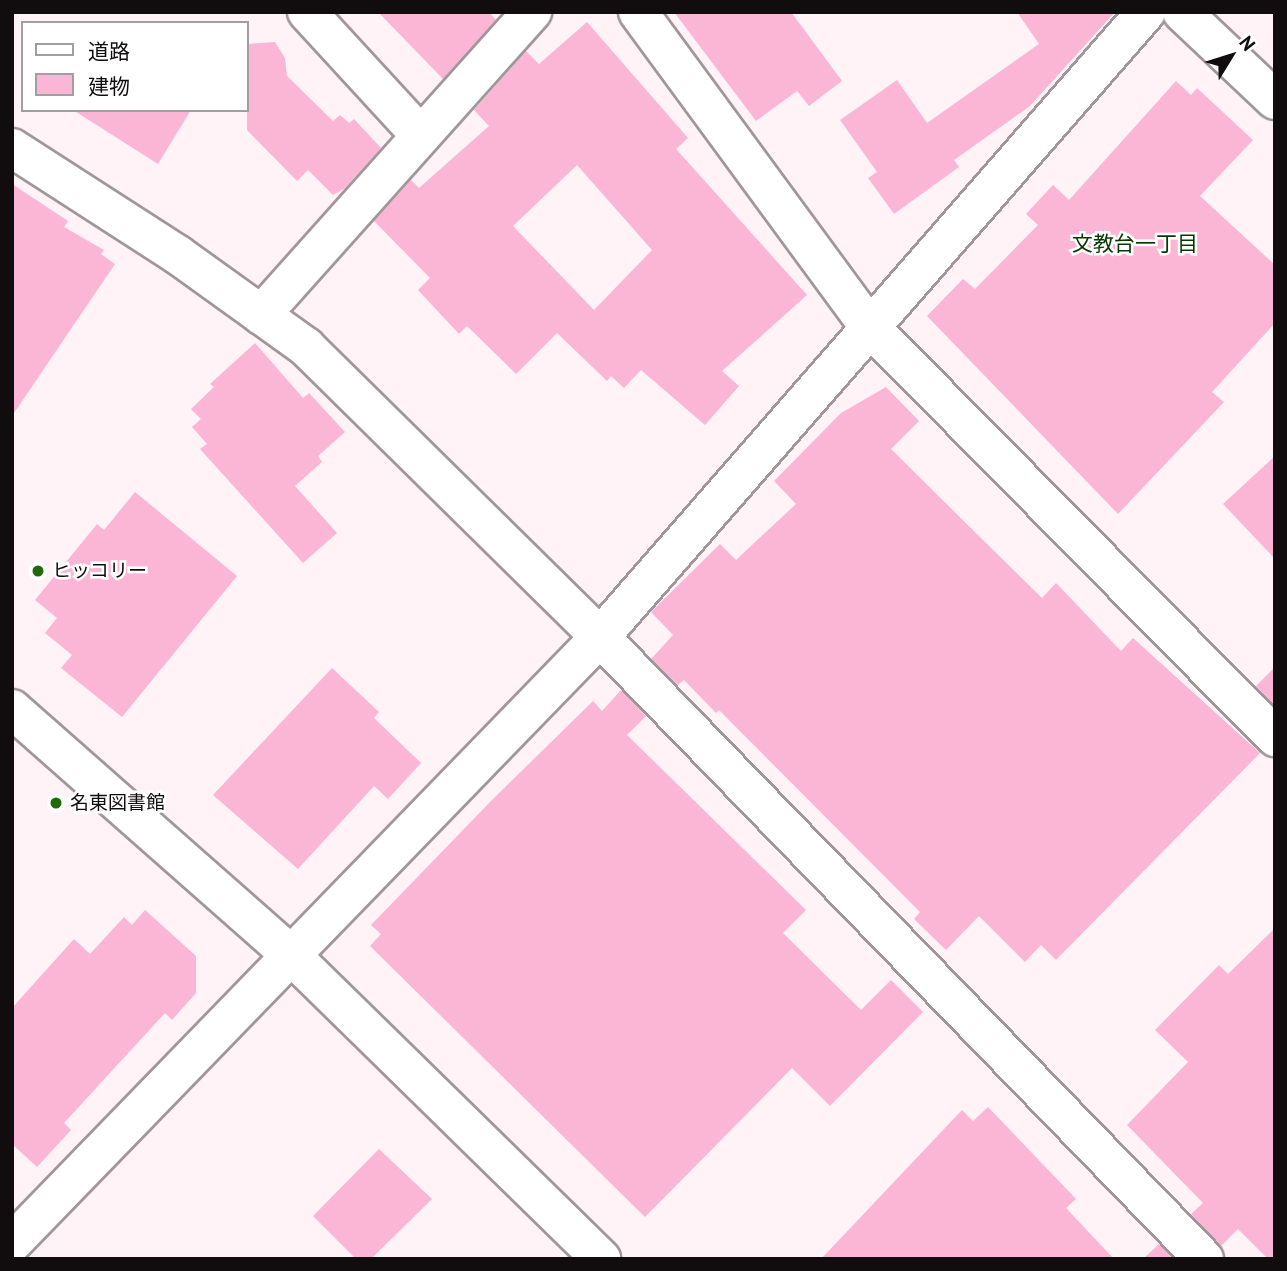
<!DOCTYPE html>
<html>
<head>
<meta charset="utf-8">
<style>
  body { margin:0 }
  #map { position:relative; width:1287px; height:1271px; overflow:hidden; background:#fff3f8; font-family:"PT Sans","Noto Sans JP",sans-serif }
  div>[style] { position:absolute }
  .building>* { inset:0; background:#fbb5d5 }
  .roads { filter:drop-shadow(2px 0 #a1969a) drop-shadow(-2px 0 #a1969a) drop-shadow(0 2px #a1969a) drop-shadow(0 -2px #a1969a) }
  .minor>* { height:38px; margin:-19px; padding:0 19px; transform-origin:19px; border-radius:19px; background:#fff }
  .dots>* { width:19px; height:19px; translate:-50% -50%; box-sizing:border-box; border:4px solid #fff; border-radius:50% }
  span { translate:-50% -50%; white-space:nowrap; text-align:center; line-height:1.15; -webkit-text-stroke:5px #fff; paint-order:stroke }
  .poi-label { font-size:19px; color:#110d0f }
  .left { translate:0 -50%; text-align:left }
  .neighbourhood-label { font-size:21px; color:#073800 }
  .frame { position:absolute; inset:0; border:14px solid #110d0f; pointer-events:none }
  .legend { position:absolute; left:21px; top:21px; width:228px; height:91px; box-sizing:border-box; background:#fff; border:2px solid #a09e9f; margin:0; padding:9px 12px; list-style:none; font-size:21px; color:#110d0f }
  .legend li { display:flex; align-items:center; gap:14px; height:35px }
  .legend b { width:35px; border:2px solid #a09e9f }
  .north { position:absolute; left:1196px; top:21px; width:70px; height:70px; -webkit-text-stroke:5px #fff; paint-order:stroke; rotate:52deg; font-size:19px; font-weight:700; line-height:28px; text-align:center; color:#110d0f }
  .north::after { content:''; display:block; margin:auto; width:24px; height:32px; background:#110d0f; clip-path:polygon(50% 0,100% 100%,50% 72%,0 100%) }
</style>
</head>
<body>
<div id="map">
  <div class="building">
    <i style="clip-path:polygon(378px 12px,489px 12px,496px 20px,443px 79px)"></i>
    <i style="clip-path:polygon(674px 12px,791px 12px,842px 81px,809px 106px,797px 91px,756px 121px)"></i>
    <i style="clip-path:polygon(1017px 12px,1115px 12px,1030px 106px,954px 160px,959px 167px,894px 214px,868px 178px,877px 172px,840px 120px,897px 80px,927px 123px,1039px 44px)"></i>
    <i style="clip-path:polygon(evenodd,587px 22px,688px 138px,676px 149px,807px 295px,722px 371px,739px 386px,705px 425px,641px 370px,624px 388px,611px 376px,607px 381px,557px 333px,516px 374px,467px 326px,459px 334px,418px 290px,430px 278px,374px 221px,411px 180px,419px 188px,489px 126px,474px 110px,526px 51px,539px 64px,587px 22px,577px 165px,652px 250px,594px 310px,513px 226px,577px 165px)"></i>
    <i style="clip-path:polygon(275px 42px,285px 58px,287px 76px,333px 121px,340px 115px,349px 123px,354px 119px,381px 148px,344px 189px,333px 195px,308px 170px,297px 181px,247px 130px,247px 44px)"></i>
    <i style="clip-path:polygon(1176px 81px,1191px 95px,1197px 88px,1253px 140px,1200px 196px,1275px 265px,1275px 323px,1212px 392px,1224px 402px,1118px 514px,927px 316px,963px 279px,975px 289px,1038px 225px,1026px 214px,1053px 185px,1069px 200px)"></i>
    <i style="clip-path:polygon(73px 110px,191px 110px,158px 164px)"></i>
    <i style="clip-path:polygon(12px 184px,68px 221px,64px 227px,104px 250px,101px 254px,115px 264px,12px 416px)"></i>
    <i style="clip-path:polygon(255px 343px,303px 398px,309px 393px,345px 432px,318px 456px,322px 462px,295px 486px,337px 533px,303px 563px,200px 449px,207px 444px,192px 427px,201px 419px,191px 409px,214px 387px,210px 384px)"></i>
    <i style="clip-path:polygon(886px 387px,919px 421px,891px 449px,986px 543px,1042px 598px,1056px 583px,1121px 651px,1133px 638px,1260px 753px,1056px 960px,1041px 945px,1025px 962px,979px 916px,946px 950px,914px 919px,920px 912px,719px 710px,716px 713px,684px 680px,678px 685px,651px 659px,673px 635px,651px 612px,720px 544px,736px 560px,796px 504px,774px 481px,841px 413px)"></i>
    <i style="clip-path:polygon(1275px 456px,1275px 559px,1223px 504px)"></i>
    <i style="clip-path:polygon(135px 492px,237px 576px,122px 717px,61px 668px,72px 655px,45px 633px,57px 618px,35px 600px,97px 524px,104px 530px)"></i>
    <i style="clip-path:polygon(1275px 667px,1275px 706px,1256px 686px)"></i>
    <i style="clip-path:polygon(332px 668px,379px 712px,374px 718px,421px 763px,388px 799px,374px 786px,298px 869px,213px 795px)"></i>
    <i style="clip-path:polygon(621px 690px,646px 716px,627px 735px,806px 910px,783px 933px,861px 1010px,891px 980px,923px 1012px,830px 1106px,792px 1068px,645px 1217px,370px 946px,381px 934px,371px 925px,491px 801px,593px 701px,602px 711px)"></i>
    <i style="clip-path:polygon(145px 910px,196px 956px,196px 993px,172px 1020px,165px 1013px,64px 1123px,71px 1130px,37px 1167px,12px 1144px,12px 1008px,74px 939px,90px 954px,124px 917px,132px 925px)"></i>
    <i style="clip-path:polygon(1275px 928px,1275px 1259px,1268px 1259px,1238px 1229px,1221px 1246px,1191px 1214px,1203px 1203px,1127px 1125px,1188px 1062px,1155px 1030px,1219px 965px,1228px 974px)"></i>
    <i style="clip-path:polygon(988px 1107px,1076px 1199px,1066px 1208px,1114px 1259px,821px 1259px,962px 1110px,973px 1121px)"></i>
    <i style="clip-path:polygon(379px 1149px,432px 1199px,371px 1259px,356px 1259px,313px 1216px)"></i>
    <i style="clip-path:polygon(1159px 1244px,1173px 1259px,1143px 1259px)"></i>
  </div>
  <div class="roads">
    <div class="minor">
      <i style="left:307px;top:12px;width:168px;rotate:47.4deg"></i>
      <i style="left:638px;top:12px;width:390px;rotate:53.7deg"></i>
      <i style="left:869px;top:326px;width:578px;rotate:45.35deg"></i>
      <i style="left:1182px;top:12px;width:128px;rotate:43.4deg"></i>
      <i style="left:12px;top:148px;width:197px;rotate:32.8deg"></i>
      <i style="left:178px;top:255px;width:158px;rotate:35.7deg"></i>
      <i style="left:306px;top:347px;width:413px;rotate:44.6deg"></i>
      <i style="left:600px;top:637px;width:867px;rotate:45.84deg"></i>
      <i style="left:261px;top:315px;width:407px;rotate:-48.2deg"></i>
      <i style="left:12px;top:709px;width:373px;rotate:41.4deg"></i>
      <i style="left:292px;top:956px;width:433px;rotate:44.4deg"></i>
      <i style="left:12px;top:1243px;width:844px;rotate:-45.86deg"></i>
      <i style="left:600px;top:637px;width:830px;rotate:-48.86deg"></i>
    </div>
  </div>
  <div class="dots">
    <i style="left:38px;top:571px;background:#206a08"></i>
    <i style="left:56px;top:803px;background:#206a08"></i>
  </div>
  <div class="poi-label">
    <span class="left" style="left:52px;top:571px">ヒッコリー</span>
    <span class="left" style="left:70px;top:803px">名東図書館</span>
  </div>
  <div class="neighbourhood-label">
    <span style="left:1135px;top:244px">文教台一丁目</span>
  </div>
  <div class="frame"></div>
  <ul class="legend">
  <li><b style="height:9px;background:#fff"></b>道路</li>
  <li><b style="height:19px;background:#fbb5d5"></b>建物</li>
  </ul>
  <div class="north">N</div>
</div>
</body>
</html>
